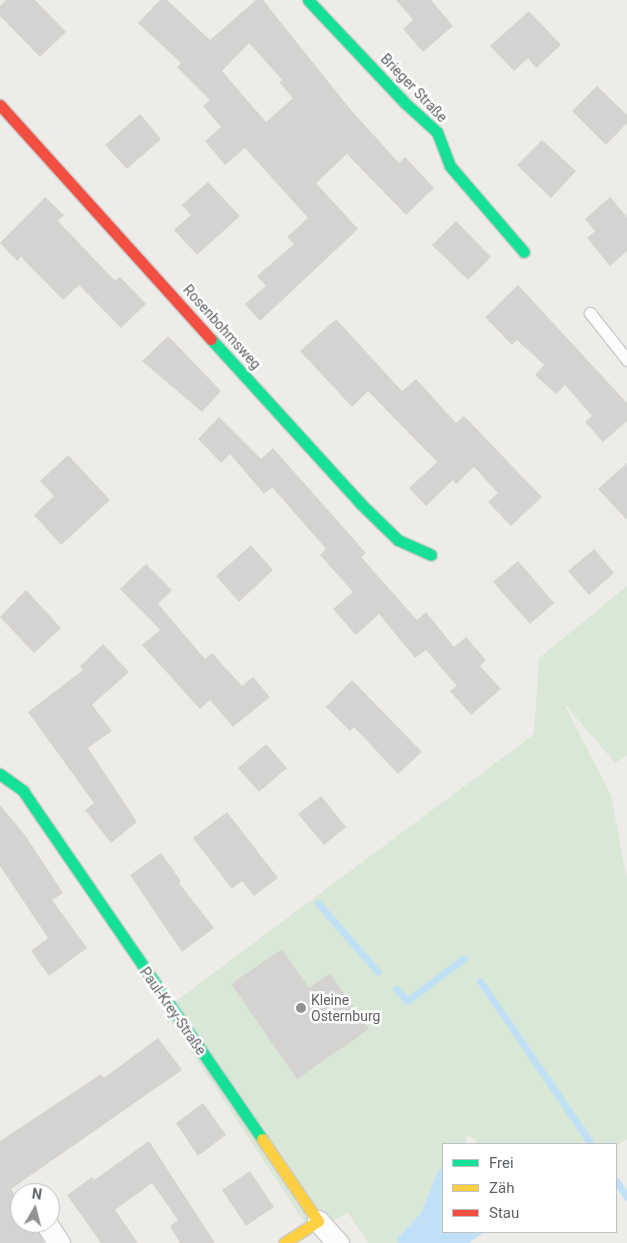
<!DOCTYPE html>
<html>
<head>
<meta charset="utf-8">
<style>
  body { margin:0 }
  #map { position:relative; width:627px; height:1243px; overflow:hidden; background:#eeece9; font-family:Roboto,sans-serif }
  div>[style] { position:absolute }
  .green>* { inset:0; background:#d9e8d6 }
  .water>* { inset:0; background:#c0e1f5 }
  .stream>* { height:7px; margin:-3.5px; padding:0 3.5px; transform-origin:3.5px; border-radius:3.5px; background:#c0e1f5 }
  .building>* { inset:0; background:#d5d3d2 }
  .roads { filter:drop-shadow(1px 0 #cacbcb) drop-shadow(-1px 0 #cacbcb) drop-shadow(0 1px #cacbcb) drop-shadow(0 -1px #cacbcb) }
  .lane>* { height:11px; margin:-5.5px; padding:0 5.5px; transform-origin:5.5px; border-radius:5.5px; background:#fcfcfc }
  .street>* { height:21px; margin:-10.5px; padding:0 10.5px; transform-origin:10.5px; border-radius:10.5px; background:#fcfcfc }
  .fast>* { height:11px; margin:-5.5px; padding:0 5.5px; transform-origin:5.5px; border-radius:5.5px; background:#16e098 }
  .slow>* { height:11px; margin:-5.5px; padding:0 5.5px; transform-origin:5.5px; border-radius:5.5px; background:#ffcf43 }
  .jam>* { height:11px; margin:-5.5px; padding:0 5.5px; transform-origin:5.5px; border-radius:5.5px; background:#f24e42 }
  .dots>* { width:14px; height:14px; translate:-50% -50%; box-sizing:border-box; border:2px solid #fff; border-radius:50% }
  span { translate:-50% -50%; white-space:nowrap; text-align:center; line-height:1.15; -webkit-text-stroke:5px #fff; paint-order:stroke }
  .street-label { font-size:14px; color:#5e6266 }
  .poi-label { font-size:14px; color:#5e6266 }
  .left { translate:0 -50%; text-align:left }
  .legend { position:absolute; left:442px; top:1143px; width:175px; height:90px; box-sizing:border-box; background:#fff; border:1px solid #bfc0c2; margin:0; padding:6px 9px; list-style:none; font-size:15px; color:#5e6266 }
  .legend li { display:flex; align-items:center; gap:10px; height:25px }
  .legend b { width:25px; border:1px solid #bfc0c2 }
  .north { position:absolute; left:10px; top:1183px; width:50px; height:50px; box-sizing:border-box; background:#fff; border:1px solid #bfc0c2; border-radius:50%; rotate:8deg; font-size:14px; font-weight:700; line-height:20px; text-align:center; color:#5e6266 }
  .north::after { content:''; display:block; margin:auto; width:18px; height:22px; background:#909294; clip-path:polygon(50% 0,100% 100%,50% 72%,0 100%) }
</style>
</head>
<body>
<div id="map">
  <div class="green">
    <i style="clip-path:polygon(627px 586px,627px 756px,615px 763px,563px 702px,611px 795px,627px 880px,627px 1139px,616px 1146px,479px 1144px,468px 1135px,465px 1144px,443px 1144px,443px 1166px,438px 1171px,421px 1213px,397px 1237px,398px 1243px,368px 1243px,348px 1213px,311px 1232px,164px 1010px,534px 734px,539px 658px)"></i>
  </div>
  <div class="water">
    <i style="clip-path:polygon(443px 1166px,443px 1232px,484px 1232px,469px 1243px,398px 1243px,397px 1238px,421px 1213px,438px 1171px)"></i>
  </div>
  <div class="stream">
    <i style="left:318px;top:903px;width:91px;rotate:49deg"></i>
    <i style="left:480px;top:981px;width:197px;rotate:55.7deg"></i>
    <i style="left:396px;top:989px;width:16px;rotate:47deg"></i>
    <i style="left:407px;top:1001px;width:71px;rotate:-37deg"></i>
    <i style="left:616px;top:1181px;width:19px;rotate:55deg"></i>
  </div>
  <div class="building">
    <i style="clip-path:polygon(6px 0,35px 0,66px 32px,40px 57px,0 16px,0 6px)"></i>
    <i style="clip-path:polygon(evenodd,160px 0,167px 0,210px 40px,256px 0,263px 0,350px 109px,399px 163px,405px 157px,434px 188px,406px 215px,347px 154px,316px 183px,358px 229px,260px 321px,245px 304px,266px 286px,257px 276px,294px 244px,287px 237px,308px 218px,245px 148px,225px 165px,205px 141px,221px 127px,203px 106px,210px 100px,177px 67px,181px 63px,138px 23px,160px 0,249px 43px,282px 80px,279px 82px,293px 98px,266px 122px,222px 71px,249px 43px)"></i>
    <i style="clip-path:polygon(396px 0,431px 0,453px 26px,423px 52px,403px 29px,413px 20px)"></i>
    <i style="clip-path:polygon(529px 11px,561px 45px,536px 68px,528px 58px,514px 71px,490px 46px)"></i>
    <i style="clip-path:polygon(597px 86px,627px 115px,627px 123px,606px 145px,572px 111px)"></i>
    <i style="clip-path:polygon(140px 114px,161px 139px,127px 169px,105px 145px)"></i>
    <i style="clip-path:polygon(542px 140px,576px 171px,551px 198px,517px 165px)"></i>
    <i style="clip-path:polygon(208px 182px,240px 216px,197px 255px,174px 230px,191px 215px,182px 205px)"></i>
    <i style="clip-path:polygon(45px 197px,64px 215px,58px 221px,115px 281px,120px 277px,146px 304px,121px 328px,79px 285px,63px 300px,21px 257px,17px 261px,0 243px)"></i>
    <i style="clip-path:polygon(610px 197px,627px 217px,627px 251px,610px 266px,587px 238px,595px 231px,585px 219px)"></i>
    <i style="clip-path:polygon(456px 221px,491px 257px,468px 280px,432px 245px)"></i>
    <i style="clip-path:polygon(518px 285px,627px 403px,627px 421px,603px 442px,585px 422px,592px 416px,565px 385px,556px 394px,535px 375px,544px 365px,517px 340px,512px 345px,485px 317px)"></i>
    <i style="clip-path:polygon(336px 319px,402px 391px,416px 379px,456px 423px,464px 416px,542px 497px,511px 526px,488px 502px,498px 493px,474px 467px,456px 484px,453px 480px,426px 506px,409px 488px,437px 462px,368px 391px,352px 407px,300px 351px)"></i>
    <i style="clip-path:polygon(168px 336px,221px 391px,202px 412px,142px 361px)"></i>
    <i style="clip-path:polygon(219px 417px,261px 459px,273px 448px,366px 553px,361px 557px,417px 620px,426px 612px,454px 647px,466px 637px,486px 660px,480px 666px,501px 689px,471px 715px,450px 691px,457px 686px,426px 650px,415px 658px,379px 614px,356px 635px,333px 609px,353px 592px,320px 555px,326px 549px,272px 487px,264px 494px,230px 454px,221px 463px,198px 439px)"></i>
    <i style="clip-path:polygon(68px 455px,110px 500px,61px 545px,34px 515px,54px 496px,40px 481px)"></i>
    <i style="clip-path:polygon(627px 463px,627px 520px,598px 489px)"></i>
    <i style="clip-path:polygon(251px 545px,273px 570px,239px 602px,216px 576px)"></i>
    <i style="clip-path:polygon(594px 549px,614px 573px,589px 595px,568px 571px)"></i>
    <i style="clip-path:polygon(518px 561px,554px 603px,530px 624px,493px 582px)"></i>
    <i style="clip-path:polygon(146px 564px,172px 590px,158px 604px,205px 659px,212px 653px,242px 686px,253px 677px,270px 697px,233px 727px,210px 700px,200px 709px,142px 645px,160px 630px,120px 589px)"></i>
    <i style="clip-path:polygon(26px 590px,61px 628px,34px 653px,0 617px)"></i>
    <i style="clip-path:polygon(103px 644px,129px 672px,92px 705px,112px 731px,88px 748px,137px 822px,111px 843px,85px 810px,94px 803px,28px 712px,83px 670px,80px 666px)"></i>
    <i style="clip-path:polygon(352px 680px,422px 752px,398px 774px,354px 727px,350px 731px,326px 707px)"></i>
    <i style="clip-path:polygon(266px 744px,287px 768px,259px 792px,238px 768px)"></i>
    <i style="clip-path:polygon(321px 796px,346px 827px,324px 845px,298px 814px)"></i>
    <i style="clip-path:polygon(0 805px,25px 835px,63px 893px,52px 900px,87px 948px,49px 976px,31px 951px,48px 938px,0 866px)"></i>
    <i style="clip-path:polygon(227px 812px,278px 878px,254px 896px,242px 881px,232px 889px,193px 838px)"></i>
    <i style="clip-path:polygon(161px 853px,181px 881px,179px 883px,214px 928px,182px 952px,130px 875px)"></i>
    <i style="clip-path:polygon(282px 949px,309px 988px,330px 973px,369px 1029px,297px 1079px,231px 984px)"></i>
    <i style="clip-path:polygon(158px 1038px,182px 1070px,11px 1189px,20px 1203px,20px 1223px,34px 1223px,44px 1243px,0 1243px,0 1141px,101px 1074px,104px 1078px)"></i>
    <i style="clip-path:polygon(203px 1103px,226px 1135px,198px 1156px,176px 1123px)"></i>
    <i style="clip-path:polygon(149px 1141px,215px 1243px,180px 1243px,170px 1226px,178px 1220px,152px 1183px,115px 1210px,138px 1243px,101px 1243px,67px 1195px,92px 1177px,94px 1180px)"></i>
    <i style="clip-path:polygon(250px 1171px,274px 1207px,246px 1226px,222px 1190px)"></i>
  </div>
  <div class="roads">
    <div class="lane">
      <i style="left:590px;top:313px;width:60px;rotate:51.8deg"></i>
    </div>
    <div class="street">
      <i style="left:318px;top:1221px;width:30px;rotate:48deg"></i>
      <i style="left:46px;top:1223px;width:24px;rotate:57deg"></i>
    </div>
    <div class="fast">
      <i style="left:308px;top:0;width:141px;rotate:46.7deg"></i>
      <i style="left:405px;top:103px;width:43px;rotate:42.2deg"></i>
      <i style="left:437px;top:132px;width:36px;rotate:69deg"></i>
      <i style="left:450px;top:166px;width:113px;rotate:49.3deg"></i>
      <i style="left:211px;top:339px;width:222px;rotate:47.7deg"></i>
      <i style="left:360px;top:503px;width:53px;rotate:44.2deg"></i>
      <i style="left:398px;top:540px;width:36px;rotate:24deg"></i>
      <i style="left:0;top:774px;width:29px;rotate:36deg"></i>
      <i style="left:23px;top:791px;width:422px;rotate:55.5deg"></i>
    </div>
    <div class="slow">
      <i style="left:262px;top:1139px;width:99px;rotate:55.7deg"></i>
      <i style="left:318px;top:1221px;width:40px;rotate:147.1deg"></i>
    </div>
    <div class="jam">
      <i style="left:0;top:105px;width:315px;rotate:48deg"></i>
    </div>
  </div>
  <div class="dots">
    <i style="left:301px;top:1008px;background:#909294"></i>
  </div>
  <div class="street-label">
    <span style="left:414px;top:88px;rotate:46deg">Brieger Straße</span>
    <span style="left:222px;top:327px;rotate:48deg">Rosenbohmsweg</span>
    <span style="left:173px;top:1011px;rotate:55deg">Paul-Krey-Straße</span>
  </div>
  <div class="poi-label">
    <span class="left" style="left:311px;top:1008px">Kleine<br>Osternburg</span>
  </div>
  <ul class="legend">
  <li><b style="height:6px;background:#16e098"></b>Frei</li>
  <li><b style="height:6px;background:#ffcf43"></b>Zäh</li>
  <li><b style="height:6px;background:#f24e42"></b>Stau</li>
  </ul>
  <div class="north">N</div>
</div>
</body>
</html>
